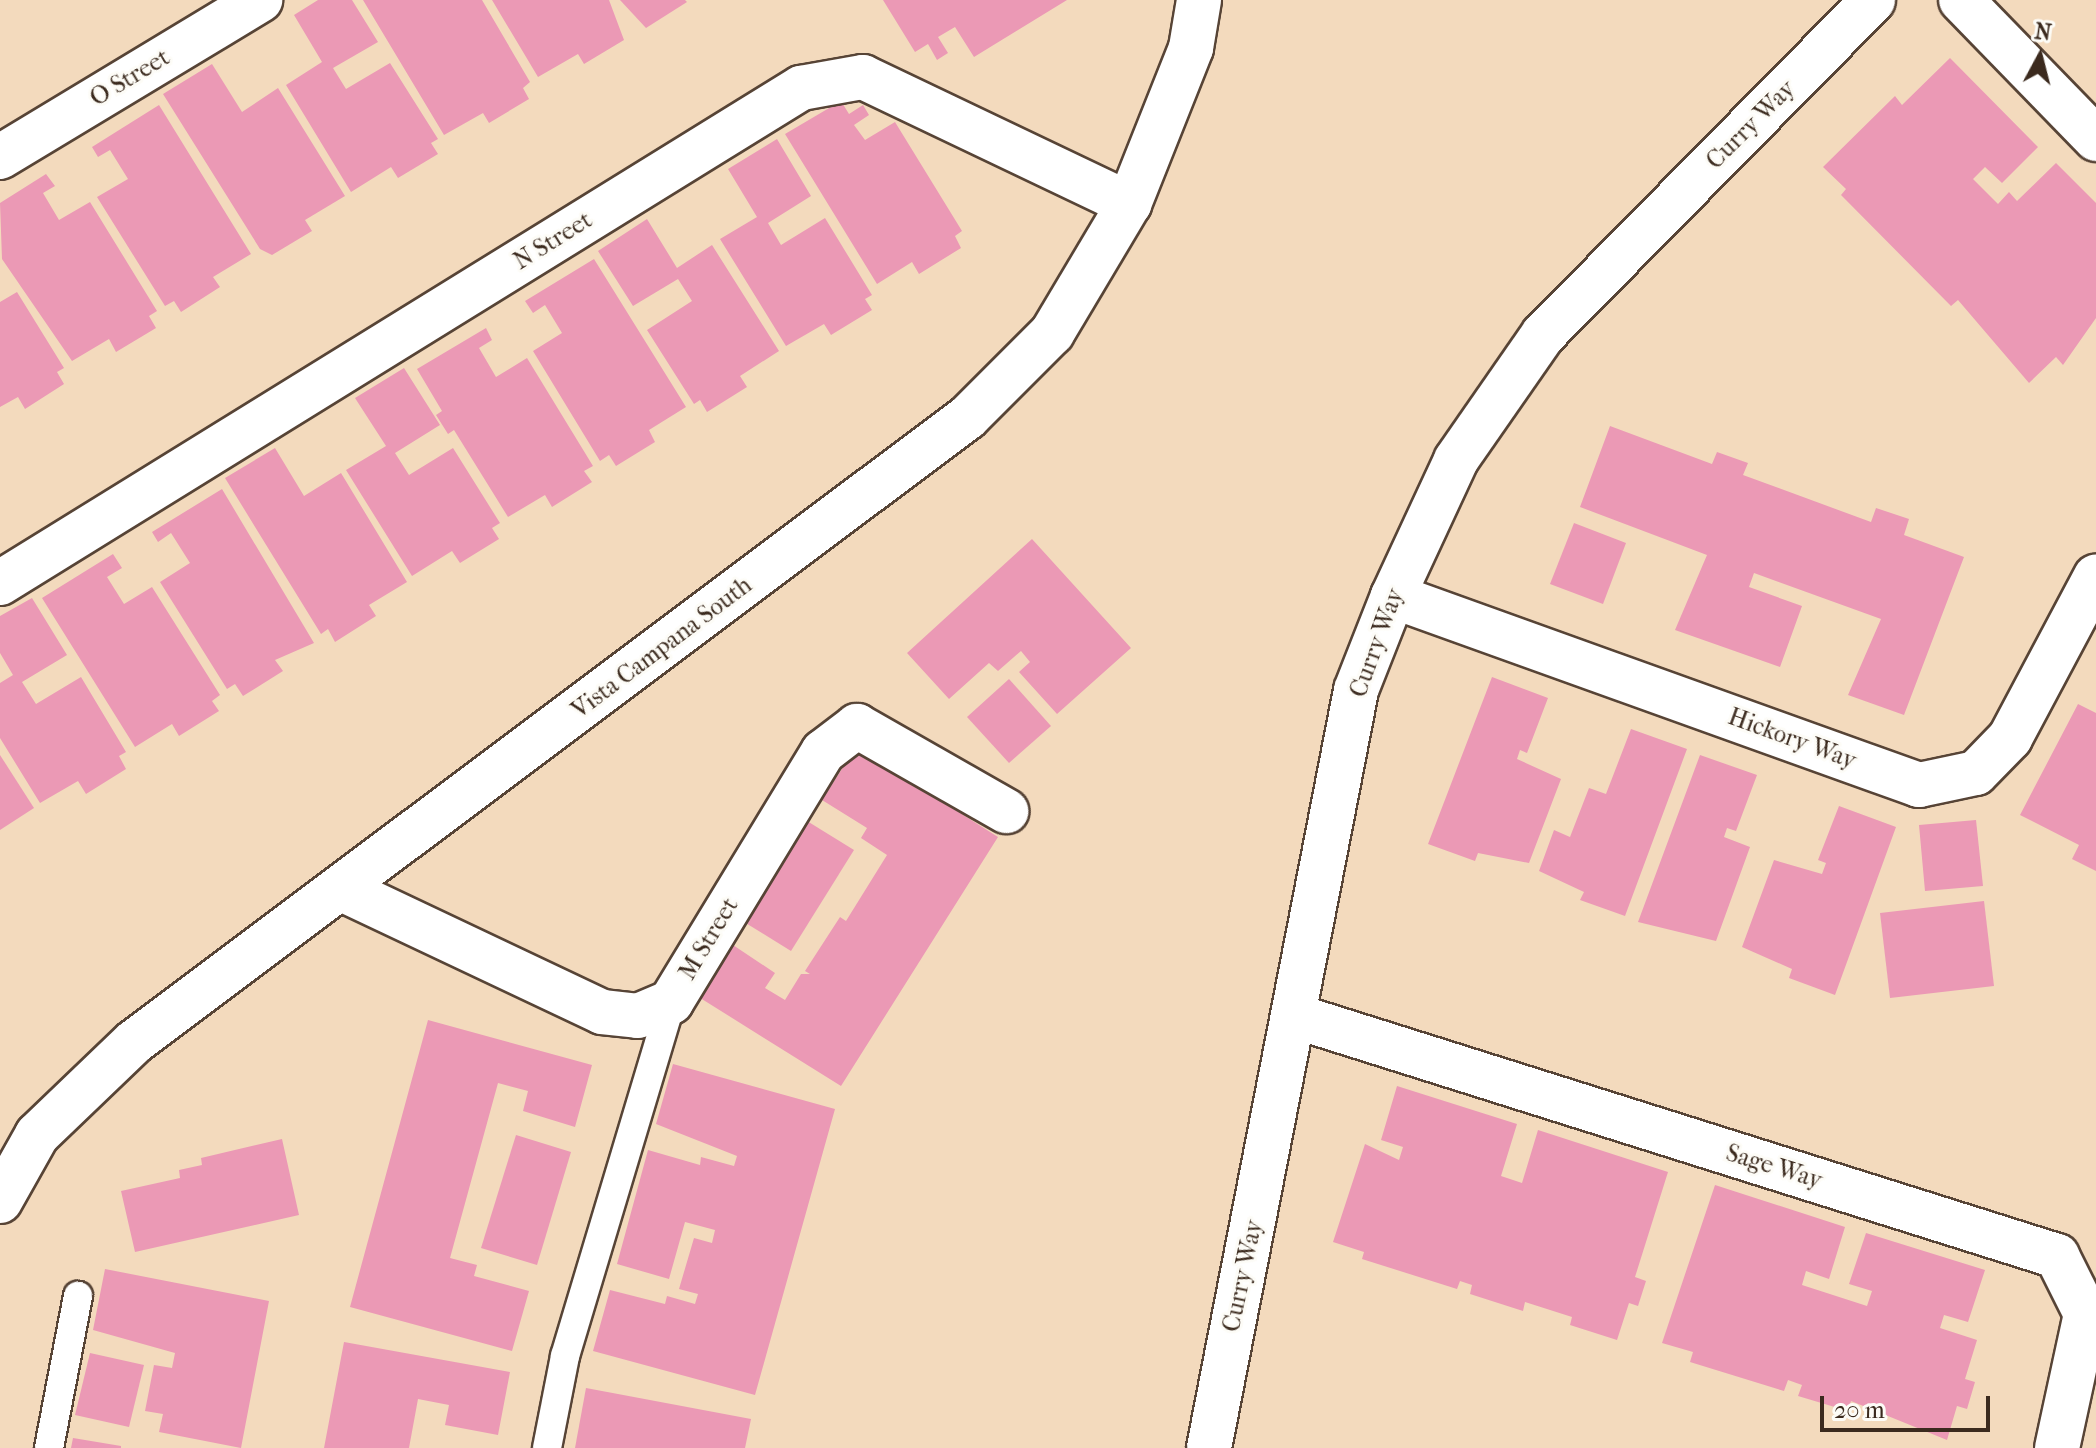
<!DOCTYPE html>
<html>
<head>
<meta charset="utf-8">
<style>
  body { margin:0 }
  #map { position:relative; width:2096px; height:1448px; overflow:hidden; background:#f3dabd; font-family:"IM FELL French Canon",serif }
  div>[style] { position:absolute }
  .building>* { inset:0; background:#eb99b5 }
  .roads { filter:drop-shadow(2px 0 #574436) drop-shadow(-2px 0 #574436) drop-shadow(0 2px #574436) drop-shadow(0 -2px #574436) }
  .service>* { height:28px; margin:-14px; padding:0 14px; transform-origin:14px; border-radius:14px; background:#fff }
  .minor>* { height:44px; margin:-22px; padding:0 22px; transform-origin:22px; border-radius:22px; background:#fff }
  .tertiary>* { height:44px; margin:-22px; padding:0 22px; transform-origin:22px; border-radius:22px; background:#fff }
  span { translate:-50% -50%; white-space:nowrap; text-align:center; line-height:1.15; -webkit-text-stroke:6px #fdfcf7; paint-order:stroke }
  .street-label { font-size:24px; color:#3b2a1e }
  .north { position:absolute; left:2000px; top:16px; width:80px; height:80px; -webkit-text-stroke:6px #fdfcf7; paint-order:stroke; rotate:7deg; font-size:22px; font-weight:700; line-height:32px; text-align:center; color:#3b2a1e }
  .north::after { content:''; display:block; margin:auto; width:28px; height:36px; background:#3b2a1e; clip-path:polygon(50% 0,100% 100%,50% 72%,0 100%) }
  .scale { position:absolute; left:1820px; top:1396px; width:170px; height:36px; box-sizing:border-box; border:4px solid #3b2a1e; border-top:0; padding-left:10px; font-size:24px; line-height:28px; white-space:nowrap; color:#3b2a1e; -webkit-text-stroke:6px #fdfcf7; paint-order:stroke }
</style>
</head>
<body>
<div id="map">
  <div class="building">
    <i style="clip-path:polygon(318px 0,352px 0,378px 42px,333px 68px,346px 89px,390px 63px,438px 139px,431px 143px,438px 154px,398px 178px,391px 167px,351px 192px,286px 85px,322px 62px,294px 15px)"></i>
    <i style="clip-path:polygon(363px 0,482px 0,530px 82px,523px 88px,529px 99px,489px 123px,483px 113px,444px 135px)"></i>
    <i style="clip-path:polygon(492px 0,609px 0,624px 40px,584px 64px,578px 54px,538px 77px)"></i>
    <i style="clip-path:polygon(620px 0,685px 0,687px 2px,646px 28px)"></i>
    <i style="clip-path:polygon(883px 0,1067px 0,974px 57px,955px 27px,938px 37px,948px 53px,937px 60px,928px 44px,915px 52px)"></i>
    <i style="clip-path:polygon(1950px 58px,2038px 147px,2002px 183px,1985px 167px,1973px 179px,1998px 204px,2009px 192px,2017px 201px,2056px 163px,2096px 203px,2096px 318px,2063px 365px,2056px 357px,2029px 383px,1958px 300px,1951px 306px,1841px 195px,1846px 189px,1823px 167px,1895px 96px,1902px 105px)"></i>
    <i style="clip-path:polygon(212px 64px,242px 112px,278px 88px,345px 196px,305px 220px,312px 231px,272px 255px,260px 249px,163px 94px)"></i>
    <i style="clip-path:polygon(841px 101px,849px 114px,863px 105px,869px 115px,854px 125px,865px 140px,895px 122px,962px 231px,955px 236px,961px 248px,919px 274px,912px 262px,877px 284px,785px 134px)"></i>
    <i style="clip-path:polygon(159px 105px,251px 254px,213px 277px,220px 287px,181px 312px,174px 301px,165px 306px,97px 197px,128px 179px,110px 150px,98px 157px,92px 147px)"></i>
    <i style="clip-path:polygon(777px 139px,811px 196px,768px 223px,781px 245px,825px 218px,872px 295px,865px 299px,872px 310px,831px 335px,824px 324px,786px 346px,720px 239px,757px 217px,728px 169px)"></i>
    <i style="clip-path:polygon(46px 174px,55px 186px,43px 193px,59px 220px,90px 202px,157px 311px,149px 316px,156px 328px,116px 352px,109px 339px,72px 361px,2px 259px,0 203px)"></i>
    <i style="clip-path:polygon(647px 219px,677px 268px,712px 245px,779px 351px,740px 376px,747px 387px,707px 412px,700px 400px,694px 404px,647px 330px,692px 301px,678px 279px,633px 306px,598px 251px)"></i>
    <i style="clip-path:polygon(594px 259px,686px 407px,649px 430px,655px 442px,616px 466px,609px 455px,600px 461px,533px 351px,562px 333px,545px 305px,533px 313px,525px 301px)"></i>
    <i style="clip-path:polygon(17px 292px,64px 368px,57px 372px,64px 384px,25px 409px,18px 397px,0 407px,0 302px)"></i>
    <i style="clip-path:polygon(486px 328px,492px 340px,479px 348px,496px 377px,527px 358px,593px 466px,584px 471px,592px 482px,552px 507px,545px 495px,508px 517px,454px 430px,448px 434px,436px 415px,442px 411px,417px 369px)"></i>
    <i style="clip-path:polygon(404px 368px,440px 425px,395px 453px,409px 475px,453px 448px,500px 523px,492px 528px,499px 539px,460px 563px,452px 551px,412px 576px,346px 470px,386px 446px,355px 398px)"></i>
    <i style="clip-path:polygon(1610px 426px,1712px 464px,1717px 452px,1748px 463px,1743px 475px,1871px 522px,1876px 508px,1909px 519px,1904px 535px,1964px 557px,1904px 715px,1848px 695px,1881px 619px,1754px 573px,1749px 587px,1802px 606px,1780px 667px,1675px 630px,1707px 555px,1580px 507px)"></i>
    <i style="clip-path:polygon(275px 448px,304px 496px,341px 473px,407px 582px,369px 605px,376px 616px,335px 642px,328px 629px,321px 634px,225px 478px)"></i>
    <i style="clip-path:polygon(222px 489px,314px 643px,275px 660px,283px 671px,243px 696px,235px 684px,227px 689px,160px 582px,190px 563px,171px 533px,158px 542px,152px 532px)"></i>
    <i style="clip-path:polygon(1574px 523px,1626px 543px,1603px 604px,1550px 584px)"></i>
    <i style="clip-path:polygon(1032px 539px,1131px 648px,1057px 714px,1019px 672px,1030px 662px,1021px 651px,998px 671px,989px 663px,949px 699px,907px 653px)"></i>
    <i style="clip-path:polygon(113px 554px,122px 568px,107px 577px,124px 604px,152px 587px,220px 695px,212px 701px,219px 711px,179px 736px,172px 724px,135px 747px,42px 598px)"></i>
    <i style="clip-path:polygon(32px 598px,67px 655px,22px 682px,36px 704px,81px 677px,126px 752px,119px 756px,126px 769px,86px 794px,78px 781px,40px 803px,0 738px,0 683px,13px 675px,0 653px,0 616px)"></i>
    <i style="clip-path:polygon(1492px 677px,1548px 698px,1527px 753px,1520px 750px,1517px 759px,1561px 779px,1529px 863px,1478px 853px,1475px 861px,1428px 844px)"></i>
    <i style="clip-path:polygon(1009px 679px,1051px 726px,1009px 763px,967px 717px)"></i>
    <i style="clip-path:polygon(2078px 704px,2096px 713px,2096px 871px,2072px 859px,2079px 845px,2020px 815px)"></i>
    <i style="clip-path:polygon(1631px 729px,1687px 749px,1625px 916px,1580px 900px,1584px 892px,1539px 871px,1554px 830px,1570px 837px,1589px 788px,1606px 794px)"></i>
    <i style="clip-path:polygon(856px 747px,998px 837px,841px 1086px,697px 996px,730px 943px,775px 973px,765px 988px,785px 1000px,801px 974px,810px 974px,805px 971px,840px 917px,846px 921px,887px 855px,861px 838px,867px 828px,822px 800px)"></i>
    <i style="clip-path:polygon(0 755px,34px 808px,0 830px)"></i>
    <i style="clip-path:polygon(1700px 755px,1757px 775px,1736px 831px,1727px 828px,1724px 837px,1750px 847px,1716px 941px,1638px 922px)"></i>
    <i style="clip-path:polygon(1839px 806px,1896px 827px,1835px 995px,1789px 978px,1792px 969px,1742px 947px,1774px 860px,1822px 874px,1826px 863px,1818px 860px)"></i>
    <i style="clip-path:polygon(1976px 820px,1983px 886px,1925px 891px,1919px 825px)"></i>
    <i style="clip-path:polygon(807px 821px,854px 850px,791px 951px,744px 922px)"></i>
    <i style="clip-path:polygon(1984px 901px,1994px 986px,1890px 998px,1880px 913px)"></i>
    <i style="clip-path:polygon(428px 1020px,592px 1065px,575px 1127px,523px 1111px,528px 1091px,498px 1083px,450px 1258px,477px 1265px,474px 1276px,529px 1291px,512px 1351px,350px 1307px)"></i>
    <i style="clip-path:polygon(673px 1064px,835px 1109px,755px 1395px,593px 1351px,610px 1290px,665px 1304px,667px 1296px,695px 1304px,698px 1294px,679px 1289px,694px 1238px,712px 1243px,715px 1230px,685px 1222px,669px 1279px,617px 1264px,648px 1150px,700px 1165px,701px 1157px,734px 1166px,737px 1156px,656px 1124px)"></i>
    <i style="clip-path:polygon(1397px 1086px,1517px 1124px,1501px 1176px,1522px 1183px,1538px 1130px,1668px 1172px,1635px 1277px,1646px 1281px,1638px 1306px,1629px 1303px,1617px 1340px,1570px 1325px,1572px 1317px,1525px 1302px,1523px 1311px,1470px 1294px,1472px 1285px,1460px 1281px,1457px 1289px,1362px 1259px,1364px 1252px,1333px 1242px,1365px 1144px,1399px 1160px,1403px 1147px,1381px 1140px)"></i>
    <i style="clip-path:polygon(516px 1135px,571px 1152px,537px 1265px,481px 1248px)"></i>
    <i style="clip-path:polygon(282px 1139px,299px 1215px,135px 1252px,121px 1191px,180px 1178px,179px 1170px,202px 1165px,201px 1158px)"></i>
    <i style="clip-path:polygon(1715px 1185px,1845px 1227px,1829px 1279px,1806px 1271px,1802px 1285px,1867px 1306px,1872px 1291px,1849px 1284px,1866px 1233px,1985px 1270px,1968px 1322px,1944px 1315px,1940px 1328px,1977px 1340px,1965px 1379px,1975px 1382px,1967px 1409px,1957px 1406px,1947px 1440px,1851px 1401px,1848px 1411px,1798px 1396px,1802px 1385px,1788px 1380px,1784px 1391px,1690px 1362px,1693px 1352px,1662px 1343px)"></i>
    <i style="clip-path:polygon(105px 1269px,269px 1301px,241px 1448px,159px 1432px,163px 1414px,145px 1411px,154px 1365px,172px 1368px,175px 1353px,93px 1330px)"></i>
    <i style="clip-path:polygon(344px 1342px,510px 1372px,498px 1435px,445px 1425px,449px 1405px,418px 1399px,409px 1448px,324px 1448px)"></i>
    <i style="clip-path:polygon(90px 1353px,144px 1365px,129px 1427px,75px 1415px)"></i>
    <i style="clip-path:polygon(586px 1388px,751px 1419px,745px 1448px,575px 1448px)"></i>
    <i style="clip-path:polygon(73px 1438px,121px 1446px,121px 1448px,71px 1448px)"></i>
  </div>
  <div class="roads">
    <div class="service">
      <i style="left:49px;top:1448px;width:155px;rotate:-79.2deg"></i>
      <i style="left:547px;top:1448px;width:94px;rotate:-78.9deg"></i>
      <i style="left:565px;top:1356px;width:370px;rotate:-73.3deg"></i>
    </div>
    <div class="minor">
      <i style="left:1961px;top:0;width:194px;rotate:45.8deg"></i>
      <i style="left:0;top:157px;width:304px;rotate:-31.1deg"></i>
      <i style="left:0;top:583px;width:942px;rotate:-31.72deg"></i>
      <i style="left:801px;top:88px;width:63px;rotate:-10.1deg"></i>
      <i style="left:863px;top:77px;width:295px;rotate:25.5deg"></i>
      <i style="left:1393px;top:596px;width:559px;rotate:19.76deg"></i>
      <i style="left:1919px;top:785px;width:58px;rotate:-11.9deg"></i>
      <i style="left:1976px;top:773px;width:49px;rotate:-45.8deg"></i>
      <i style="left:2010px;top:738px;width:183px;rotate:-62deg"></i>
      <i style="left:342px;top:889px;width:288px;rotate:25.3deg"></i>
      <i style="left:602px;top:1012px;width:36px;rotate:6deg"></i>
      <i style="left:638px;top:1016px;width:36px;rotate:-23deg"></i>
      <i style="left:671px;top:1002px;width:293px;rotate:-58.7deg"></i>
      <i style="left:823px;top:752px;width:43px;rotate:-37.4deg"></i>
      <i style="left:857px;top:726px;width:172px;rotate:29.7deg"></i>
      <i style="left:1298px;top:1017px;width:796px;rotate:17.48deg"></i>
      <i style="left:2057px;top:1256px;width:65px;rotate:63.4deg"></i>
      <i style="left:2086px;top:1314px;width:137px;rotate:102.2deg"></i>
      <i style="left:1209px;top:1448px;width:772px;rotate:-79.02deg"></i>
      <i style="left:1356px;top:690px;width:101px;rotate:-68.5deg"></i>
      <i style="left:1393px;top:596px;width:150px;rotate:-65.1deg"></i>
      <i style="left:1456px;top:460px;width:152px;rotate:-55.2deg"></i>
      <i style="left:1543px;top:335px;width:470px;rotate:-45.4deg"></i>
    </div>
    <div class="tertiary">
      <i style="left:0;top:1201px;width:76px;rotate:-60.7deg"></i>
      <i style="left:37px;top:1135px;width:134px;rotate:-43.8deg"></i>
      <i style="left:134px;top:1042px;width:1042px;rotate:-36.85deg"></i>
      <i style="left:968px;top:417px;width:119px;rotate:-45deg"></i>
      <i style="left:1052px;top:333px;width:150px;rotate:-59.2deg"></i>
      <i style="left:1129px;top:204px;width:168px;rotate:-68.3deg"></i>
      <i style="left:1191px;top:48px;width:49px;rotate:-80.5deg"></i>
    </div>
  </div>
  <div class="street-label">
    <span style="left:130px;top:78px;rotate:-31deg">O Street</span>
    <span style="left:1751px;top:125px;rotate:-45deg">Curry Way</span>
    <span style="left:553px;top:241px;rotate:-32deg">N Street</span>
    <span style="left:1377px;top:643px;rotate:-70deg">Curry Way</span>
    <span style="left:662px;top:648px;rotate:-37deg">Vista Campana South</span>
    <span style="left:1792px;top:739px;rotate:20deg">Hickory Way</span>
    <span style="left:709px;top:939px;rotate:-59deg">M Street</span>
    <span style="left:1774px;top:1167px;rotate:17deg">Sage Way</span>
    <span style="left:1243px;top:1276px;rotate:-78deg">Curry Way</span>
  </div>
  <div class="north">N</div>
  <div class="scale">20 m</div>
</div>
</body>
</html>
